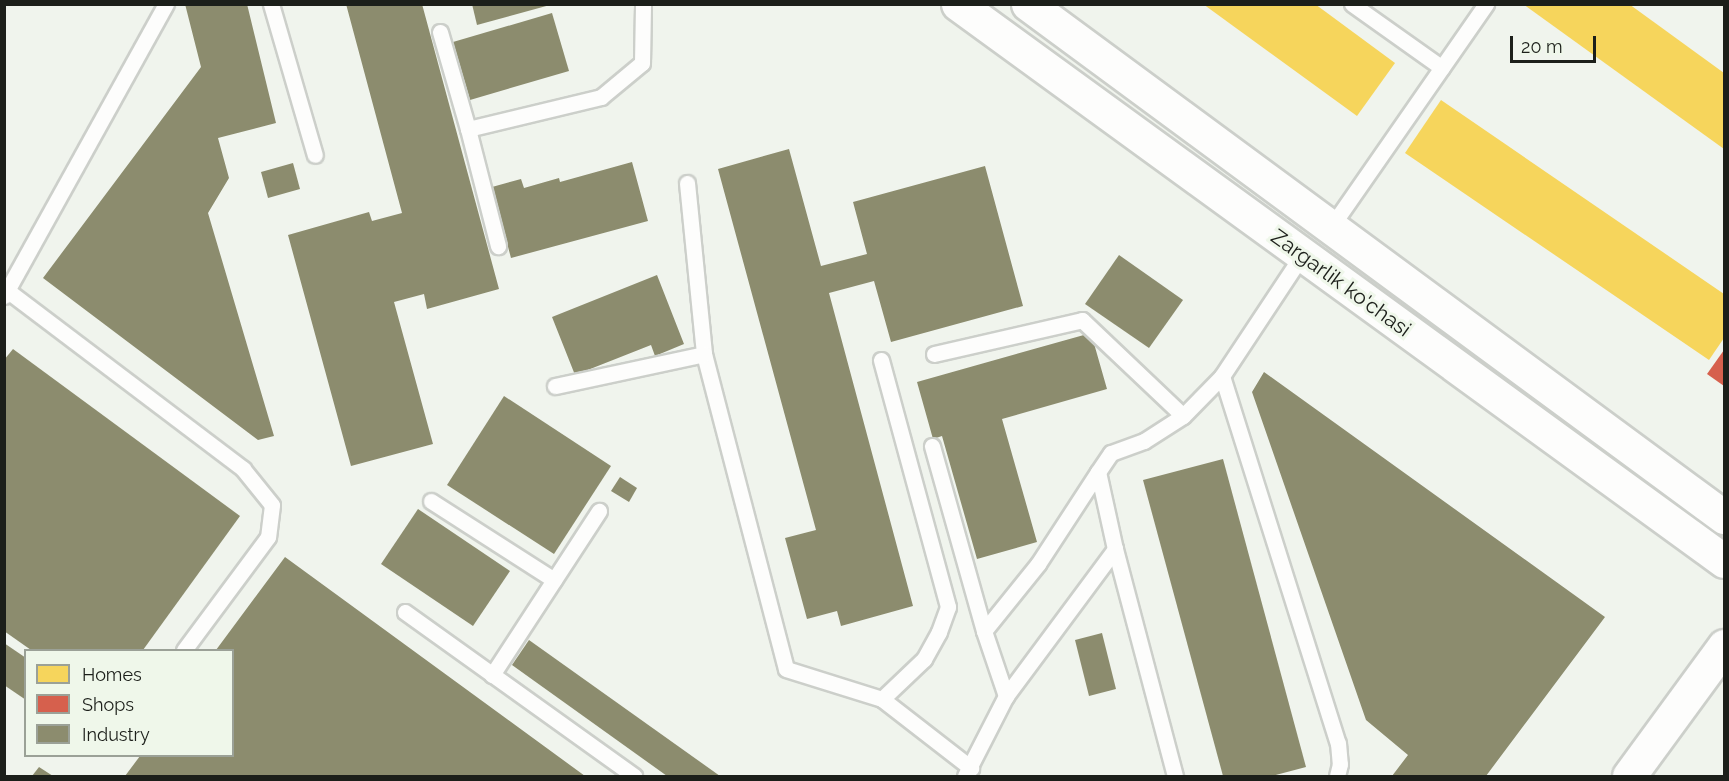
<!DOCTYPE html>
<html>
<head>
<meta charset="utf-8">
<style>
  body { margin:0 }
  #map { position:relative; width:1729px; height:781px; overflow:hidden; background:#f0f4ed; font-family:Raleway,sans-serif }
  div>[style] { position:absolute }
  .homes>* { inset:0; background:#f6d55c }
  .shops>* { inset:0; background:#d6604d }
  .industry>* { inset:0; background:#8c8c6e }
  .roads { filter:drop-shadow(2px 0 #cccfca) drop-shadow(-2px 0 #cccfca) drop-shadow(0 2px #cccfca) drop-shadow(0 -2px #cccfca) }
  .service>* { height:15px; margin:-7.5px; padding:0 7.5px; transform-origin:7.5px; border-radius:7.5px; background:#fdfdfc }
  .secondary>* { height:33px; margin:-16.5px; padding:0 16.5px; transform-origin:16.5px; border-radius:16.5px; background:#fdfdfc }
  span { translate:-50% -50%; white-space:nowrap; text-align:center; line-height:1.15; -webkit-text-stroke:6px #eff7ea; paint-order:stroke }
  .street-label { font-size:21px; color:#1c1f1a }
  .frame { position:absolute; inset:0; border:6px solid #1c1f1a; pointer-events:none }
  .legend { position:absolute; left:24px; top:649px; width:210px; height:108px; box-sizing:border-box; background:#eff7ea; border:2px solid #9ba197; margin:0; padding:8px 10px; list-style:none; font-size:18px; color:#1c1f1a }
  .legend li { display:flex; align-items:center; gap:12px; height:30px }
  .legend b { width:30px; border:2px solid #9ba197 }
  .scale { position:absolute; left:1510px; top:36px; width:86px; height:27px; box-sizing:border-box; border:3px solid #1c1f1a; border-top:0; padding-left:8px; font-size:18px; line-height:21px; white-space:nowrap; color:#1c1f1a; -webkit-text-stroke:4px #eff7ea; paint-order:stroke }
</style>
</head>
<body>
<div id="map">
  <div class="homes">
    <i style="clip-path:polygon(1203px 4px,1315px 4px,1395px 63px,1357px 116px)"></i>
    <i style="clip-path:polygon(1523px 4px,1629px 4px,1724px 73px,1724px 149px)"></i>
    <i style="clip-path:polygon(1441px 100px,1724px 294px,1724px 338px,1709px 360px,1405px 153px)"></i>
  </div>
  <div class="shops">
    <i style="clip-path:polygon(1724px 350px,1724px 386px,1707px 374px)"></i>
  </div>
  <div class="industry">
    <i style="clip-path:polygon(185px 4px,247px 4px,276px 123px,218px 138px,229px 178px,208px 213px,274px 436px,258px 440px,43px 278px,201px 67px)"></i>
    <i style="clip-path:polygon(346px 4px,422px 4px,499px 289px,427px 309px,424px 294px,394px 302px,433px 444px,351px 466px,288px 235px,369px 212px,372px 221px,402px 213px)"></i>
    <i style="clip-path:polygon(472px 4px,550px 4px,550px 5px,477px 25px)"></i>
    <i style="clip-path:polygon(552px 13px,569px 71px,470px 100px,453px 42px)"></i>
    <i style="clip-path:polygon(789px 149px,821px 266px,867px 254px,853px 202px,985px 166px,1023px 306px,891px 342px,874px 281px,829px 293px,913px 606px,841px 626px,837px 611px,807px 619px,785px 538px,816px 530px,718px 169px)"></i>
    <i style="clip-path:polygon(632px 162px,648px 221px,511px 258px,492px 187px,521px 179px,524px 188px,559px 178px,560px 182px)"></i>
    <i style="clip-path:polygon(293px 163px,300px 189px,268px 198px,261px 172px)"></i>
    <i style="clip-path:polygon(1119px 255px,1183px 300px,1149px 348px,1085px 304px)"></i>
    <i style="clip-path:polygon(657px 275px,684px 344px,655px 356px,651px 345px,575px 375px,552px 317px)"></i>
    <i style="clip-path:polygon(1091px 333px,1107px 389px,1002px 419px,1037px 542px,977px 559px,942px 436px,933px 439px,917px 382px)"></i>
    <i style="clip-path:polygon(13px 349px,240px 516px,143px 650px,31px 650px,4px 631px,4px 360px)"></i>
    <i style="clip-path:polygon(1264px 372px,1605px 617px,1486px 776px,1392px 776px,1408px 755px,1366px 720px,1252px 392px)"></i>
    <i style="clip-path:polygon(504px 396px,611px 466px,554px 554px,447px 485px)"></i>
    <i style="clip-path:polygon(1223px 459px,1306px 767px,1272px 776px,1223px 776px,1143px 480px)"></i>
    <i style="clip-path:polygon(620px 477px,637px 488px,629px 502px,611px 491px)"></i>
    <i style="clip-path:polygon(418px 509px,510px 571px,473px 626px,381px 564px)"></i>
    <i style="clip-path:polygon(285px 557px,322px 584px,585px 776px,125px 776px,140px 756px,232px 756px,232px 650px,216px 650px)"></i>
    <i style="clip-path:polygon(1102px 633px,1116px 689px,1089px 696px,1075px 640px)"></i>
    <i style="clip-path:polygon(529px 640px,720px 776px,667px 776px,512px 665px)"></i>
    <i style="clip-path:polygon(4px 643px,26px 658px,26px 700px,4px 685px)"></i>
    <i style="clip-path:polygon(39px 767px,53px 776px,32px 776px)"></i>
  </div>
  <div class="roads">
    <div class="service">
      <i style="left:271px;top:4px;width:157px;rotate:73.8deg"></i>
      <i style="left:1352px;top:4px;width:110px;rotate:35.4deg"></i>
      <i style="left:440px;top:32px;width:101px;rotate:73.9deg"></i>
      <i style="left:468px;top:129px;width:121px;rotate:75.6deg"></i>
      <i style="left:468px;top:129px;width:137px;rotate:-13.5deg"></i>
      <i style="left:601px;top:97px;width:53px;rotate:-39.7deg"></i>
      <i style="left:642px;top:63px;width:59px;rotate:-89deg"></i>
      <i style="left:687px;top:183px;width:172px;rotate:84.3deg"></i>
      <i style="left:704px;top:354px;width:325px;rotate:75.4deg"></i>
      <i style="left:786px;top:669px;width:101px;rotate:17.4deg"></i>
      <i style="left:882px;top:699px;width:113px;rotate:37.8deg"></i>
      <i style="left:1331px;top:227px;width:272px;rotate:-55.2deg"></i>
      <i style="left:8px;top:291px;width:295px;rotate:37.1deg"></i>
      <i style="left:243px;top:469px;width:46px;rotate:51.1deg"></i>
      <i style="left:272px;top:505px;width:32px;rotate:97deg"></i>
      <i style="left:268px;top:537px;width:141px;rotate:126.6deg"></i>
      <i style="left:4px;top:296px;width:334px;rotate:-61deg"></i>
      <i style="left:934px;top:354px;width:152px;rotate:-12.9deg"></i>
      <i style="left:1082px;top:320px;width:139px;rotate:43.5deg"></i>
      <i style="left:881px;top:360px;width:256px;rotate:74.8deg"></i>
      <i style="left:948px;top:607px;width:27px;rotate:110deg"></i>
      <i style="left:939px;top:632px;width:31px;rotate:119deg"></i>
      <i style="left:924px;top:659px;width:58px;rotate:136.4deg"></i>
      <i style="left:1222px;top:376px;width:385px;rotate:72.5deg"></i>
      <i style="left:1338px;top:743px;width:21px;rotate:85deg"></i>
      <i style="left:1340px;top:764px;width:12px;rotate:104deg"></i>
      <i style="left:555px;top:386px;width:152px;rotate:-12.1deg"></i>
      <i style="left:932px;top:446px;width:192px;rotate:74.3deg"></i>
      <i style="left:984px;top:631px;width:69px;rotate:71.3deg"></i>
      <i style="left:431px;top:501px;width:146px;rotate:32.7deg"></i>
      <i style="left:1115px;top:549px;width:235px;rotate:75.2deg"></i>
      <i style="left:405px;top:612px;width:282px;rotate:35.6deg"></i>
      <i style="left:984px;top:631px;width:86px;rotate:-51.1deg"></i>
      <i style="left:1038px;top:564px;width:110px;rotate:-56.9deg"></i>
      <i style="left:492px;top:675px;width:196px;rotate:-56.9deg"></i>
      <i style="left:965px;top:776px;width:90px;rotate:-62.9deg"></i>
      <i style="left:1006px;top:696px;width:183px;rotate:-53.4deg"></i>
      <i style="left:1115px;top:549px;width:79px;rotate:-102.4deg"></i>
      <i style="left:1098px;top:472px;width:23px;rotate:-56deg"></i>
      <i style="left:1111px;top:453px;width:35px;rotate:-20deg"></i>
      <i style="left:1144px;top:441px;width:46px;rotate:-32.7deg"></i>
      <i style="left:1183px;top:416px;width:56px;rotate:-45.7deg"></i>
      <i style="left:1222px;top:376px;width:145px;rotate:-56.5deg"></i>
    </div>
    <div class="secondary">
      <i style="left:958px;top:4px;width:947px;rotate:36.02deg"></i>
      <i style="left:1028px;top:4px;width:865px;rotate:36.39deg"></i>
      <i style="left:1629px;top:776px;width:161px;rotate:-53.8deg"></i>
    </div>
  </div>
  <div class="street-label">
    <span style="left:1341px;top:283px;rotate:36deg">Zargarlik ko'chasi</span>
  </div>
  <div class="frame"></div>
  <ul class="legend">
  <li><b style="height:16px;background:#f6d55c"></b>Homes</li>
  <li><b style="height:16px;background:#d6604d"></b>Shops</li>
  <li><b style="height:16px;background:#8c8c6e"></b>Industry</li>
  </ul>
  <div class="scale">20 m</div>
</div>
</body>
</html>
